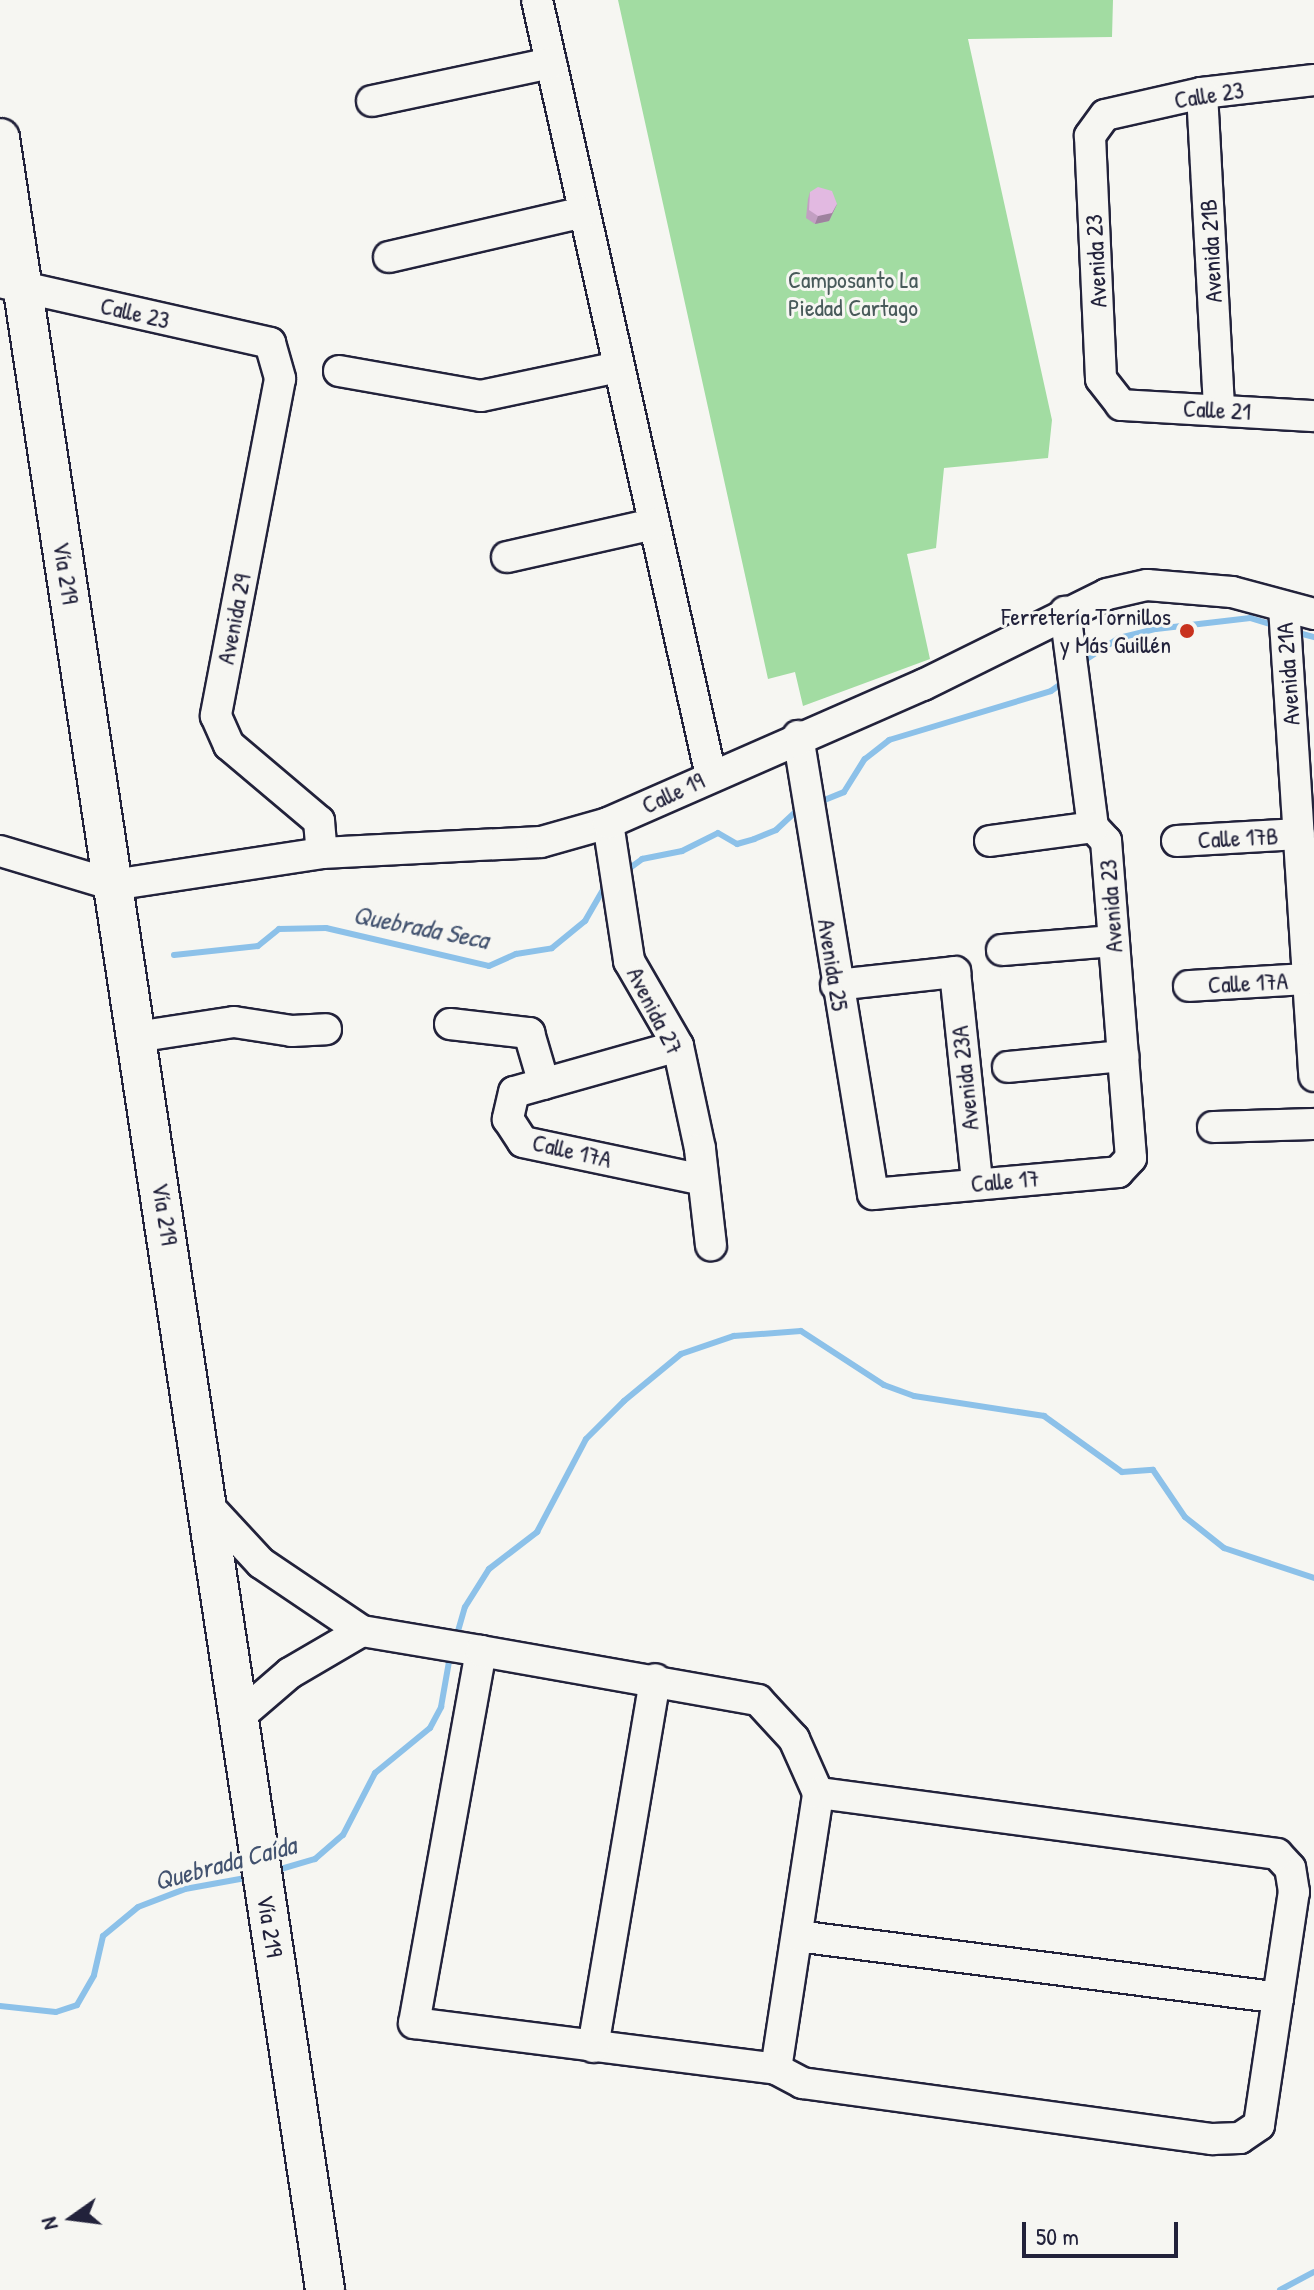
<!DOCTYPE html>
<html>
<head>
<meta charset="utf-8">
<style>
  body { margin:0 }
  #map { position:relative; width:1314px; height:2290px; overflow:hidden; background:#f6f6f2; font-family:"Patrick Hand",sans-serif }
  div>[style] { position:absolute }
  .green>* { inset:0; background:#a2dca2 }
  .stream>* { height:6px; margin:-3px; padding:0 3px; transform-origin:3px; border-radius:3px; background:#8cc1e9 }
  .roads { filter:drop-shadow(2px 0 #22223b) drop-shadow(-2px 0 #22223b) drop-shadow(0 2px #22223b) drop-shadow(0 -2px #22223b) }
  .minor>* { height:30px; margin:-15px; padding:0 15px; transform-origin:15px; border-radius:15px; background:#f6f6f2 }
  .major>* { height:38px; margin:-19px; padding:0 19px; transform-origin:19px; border-radius:19px; background:#f6f6f2 }
  .wall>* { inset:0; background:#c29fc2 }
  .shaded-wall>* { inset:0; background:#9e829e }
  .building>* { inset:0; background:#e2b9e1 }
  .dots>* { width:22px; height:22px; translate:-50% -50%; box-sizing:border-box; border:4px solid #f6f6f2; border-radius:50% }
  span { translate:-50% -50%; white-space:nowrap; text-align:center; line-height:1.15; -webkit-text-stroke:6px #f6f6f2; paint-order:stroke }
  .street-label { font-size:24px; color:#22223b }
  .park-label { font-size:24px; color:#485a5a }
  .poi-label { font-size:24px; color:#22223b }
  .right { translate:-100% -50%; text-align:right }
  .water-label { font-size:26px; color:#42526f; font-style:italic }
  .north { position:absolute; left:32px; top:2178px; width:80px; height:80px; -webkit-text-stroke:6px #f6f6f2; paint-order:stroke; rotate:256deg; font-size:22px; font-weight:700; line-height:32px; text-align:center; color:#22223b }
  .north::after { content:''; display:block; margin:auto; width:28px; height:36px; background:#22223b; clip-path:polygon(50% 0,100% 100%,50% 72%,0 100%) }
  .scale { position:absolute; left:1022px; top:2222px; width:156px; height:36px; box-sizing:border-box; border:4px solid #22223b; border-top:0; padding-left:10px; font-size:24px; line-height:28px; white-space:nowrap; color:#22223b; -webkit-text-stroke:6px #f6f6f2; paint-order:stroke }
</style>
</head>
<body>
<div id="map">
  <div class="green">
    <i style="clip-path:polygon(618px 0,1113px 0,1112px 37px,968px 39px,1052px 420px,1048px 458px,944px 468px,936px 548px,907px 554px,930px 659px,803px 706px,795px 672px,768px 679px)"></i>
  </div>
  <div class="stream">
    <i style="left:1295px;top:632px;width:20px;rotate:15deg"></i>
    <i style="left:1082px;top:662px;width:44px;rotate:-33deg"></i>
    <i style="left:1119px;top:638px;width:38px;rotate:-14deg"></i>
    <i style="left:1156px;top:629px;width:95px;rotate:-6.7deg"></i>
    <i style="left:1250px;top:618px;width:27px;rotate:17deg"></i>
    <i style="left:817px;top:803px;width:29px;rotate:-22deg"></i>
    <i style="left:844px;top:792px;width:39px;rotate:-58deg"></i>
    <i style="left:865px;top:759px;width:31px;rotate:-38deg"></i>
    <i style="left:889px;top:740px;width:169px;rotate:-16.8deg"></i>
    <i style="left:1051px;top:691px;width:16px;rotate:-35deg"></i>
    <i style="left:623px;top:873px;width:24px;rotate:-36deg"></i>
    <i style="left:642px;top:859px;width:41px;rotate:-11.3deg"></i>
    <i style="left:682px;top:851px;width:40px;rotate:-26.6deg"></i>
    <i style="left:718px;top:833px;width:22px;rotate:30deg"></i>
    <i style="left:737px;top:844px;width:18px;rotate:-16deg"></i>
    <i style="left:754px;top:839px;width:24px;rotate:-22deg"></i>
    <i style="left:776px;top:830px;width:35px;rotate:-43deg"></i>
    <i style="left:174px;top:955px;width:84px;rotate:-6.1deg"></i>
    <i style="left:258px;top:946px;width:27px;rotate:-39deg"></i>
    <i style="left:279px;top:929px;width:47px;rotate:-1.2deg"></i>
    <i style="left:326px;top:928px;width:167px;rotate:13.1deg"></i>
    <i style="left:489px;top:966px;width:30px;rotate:-24deg"></i>
    <i style="left:516px;top:954px;width:36px;rotate:-9deg"></i>
    <i style="left:552px;top:948px;width:43px;rotate:-39.3deg"></i>
    <i style="left:585px;top:921px;width:39px;rotate:-60deg"></i>
    <i style="left:456px;top:1638px;width:32px;rotate:-74deg"></i>
    <i style="left:465px;top:1607px;width:45px;rotate:-57.7deg"></i>
    <i style="left:489px;top:1569px;width:61px;rotate:-37.6deg"></i>
    <i style="left:537px;top:1532px;width:105px;rotate:-62.2deg"></i>
    <i style="left:586px;top:1439px;width:54px;rotate:-45deg"></i>
    <i style="left:624px;top:1401px;width:74px;rotate:-39.5deg"></i>
    <i style="left:681px;top:1354px;width:56px;rotate:-18.8deg"></i>
    <i style="left:734px;top:1336px;width:67px;rotate:-4.3deg"></i>
    <i style="left:801px;top:1331px;width:99px;rotate:33deg"></i>
    <i style="left:884px;top:1385px;width:32px;rotate:20deg"></i>
    <i style="left:914px;top:1396px;width:132px;rotate:8.7deg"></i>
    <i style="left:1044px;top:1416px;width:96px;rotate:35.7deg"></i>
    <i style="left:1122px;top:1472px;width:31px;rotate:-4deg"></i>
    <i style="left:1153px;top:1470px;width:57px;rotate:55.8deg"></i>
    <i style="left:1185px;top:1517px;width:50px;rotate:38.5deg"></i>
    <i style="left:1224px;top:1548px;width:95px;rotate:18.4deg"></i>
    <i style="left:274px;top:1871px;width:43px;rotate:-16.3deg"></i>
    <i style="left:315px;top:1859px;width:37px;rotate:-41deg"></i>
    <i style="left:343px;top:1835px;width:70px;rotate:-62.7deg"></i>
    <i style="left:375px;top:1773px;width:71px;rotate:-39.3deg"></i>
    <i style="left:430px;top:1728px;width:24px;rotate:-62deg"></i>
    <i style="left:441px;top:1707px;width:52px;rotate:-80deg"></i>
    <i style="left:0;top:2006px;width:56px;rotate:6.1deg"></i>
    <i style="left:56px;top:2012px;width:22px;rotate:-18deg"></i>
    <i style="left:77px;top:2005px;width:34px;rotate:-60deg"></i>
    <i style="left:94px;top:1975px;width:40px;rotate:-77deg"></i>
    <i style="left:103px;top:1936px;width:45px;rotate:-39.6deg"></i>
    <i style="left:138px;top:1907px;width:50px;rotate:-21deg"></i>
    <i style="left:185px;top:1889px;width:67px;rotate:-10.3deg"></i>
    <i style="left:1280px;top:2290px;width:38px;rotate:-28deg"></i>
  </div>
  <div class="roads">
    <div class="minor">
      <i style="left:537px;top:0;width:795px;rotate:77.36deg"></i>
      <i style="left:1314px;top:80px;width:113px;rotate:173.4deg"></i>
      <i style="left:1202px;top:93px;width:99px;rotate:167.2deg"></i>
      <i style="left:1105px;top:115px;width:26px;rotate:126deg"></i>
      <i style="left:1090px;top:136px;width:243px;rotate:87.4deg"></i>
      <i style="left:1101px;top:379px;width:33px;rotate:52deg"></i>
      <i style="left:1121px;top:405px;width:193px;rotate:3.3deg"></i>
      <i style="left:1202px;top:93px;width:316px;rotate:86.9deg"></i>
      <i style="left:372px;top:101px;width:183px;rotate:-12deg"></i>
      <i style="left:389px;top:257px;width:200px;rotate:-13deg"></i>
      <i style="left:0;top:282px;width:277px;rotate:12.7deg"></i>
      <i style="left:270px;top:343px;width:37px;rotate:74deg"></i>
      <i style="left:280px;top:379px;width:343px;rotate:100.8deg"></i>
      <i style="left:216px;top:716px;width:32px;rotate:66deg"></i>
      <i style="left:229px;top:745px;width:118px;rotate:40.2deg"></i>
      <i style="left:319px;top:821px;width:32px;rotate:85deg"></i>
      <i style="left:339px;top:371px;width:144px;rotate:10deg"></i>
      <i style="left:481px;top:396px;width:141px;rotate:-11.9deg"></i>
      <i style="left:507px;top:557px;width:151px;rotate:-12.7deg"></i>
      <i style="left:1284px;top:607px;width:470px;rotate:86.3deg"></i>
      <i style="left:798px;top:736px;width:464px;rotate:80.7deg"></i>
      <i style="left:873px;top:1194px;width:246px;rotate:-5.1deg"></i>
      <i style="left:1118px;top:1172px;width:19px;rotate:-47deg"></i>
      <i style="left:1131px;top:1158px;width:318px;rotate:-94.5deg"></i>
      <i style="left:1106px;top:841px;width:19px;rotate:-133deg"></i>
      <i style="left:1093px;top:827px;width:217px;rotate:-97.4deg"></i>
      <i style="left:608px;top:823px;width:140px;rotate:81.3deg"></i>
      <i style="left:629px;top:961px;width:98px;rotate:60deg"></i>
      <i style="left:678px;top:1046px;width:105px;rotate:77.9deg"></i>
      <i style="left:700px;top:1149px;width:97px;rotate:83.5deg"></i>
      <i style="left:990px;top:841px;width:104px;rotate:-7.7deg"></i>
      <i style="left:1177px;top:841px;width:122px;rotate:-3.3deg"></i>
      <i style="left:0;top:851px;width:118px;rotate:16.7deg"></i>
      <i style="left:113px;top:885px;width:211px;rotate:-8.7deg"></i>
      <i style="left:322px;top:853px;width:219px;rotate:-2.9deg"></i>
      <i style="left:541px;top:842px;width:70px;rotate:-15.8deg"></i>
      <i style="left:608px;top:823px;width:344px;rotate:-23.7deg"></i>
      <i style="left:923px;top:685px;width:205px;rotate:-26.3deg"></i>
      <i style="left:1107px;top:594px;width:41px;rotate:-12.7deg"></i>
      <i style="left:1147px;top:585px;width:85px;rotate:4.7deg"></i>
      <i style="left:1232px;top:592px;width:85px;rotate:15deg"></i>
      <i style="left:1002px;top:950px;width:112px;rotate:-4.6deg"></i>
      <i style="left:836px;top:985px;width:120px;rotate:-6.2deg"></i>
      <i style="left:955px;top:972px;width:212px;rotate:84deg"></i>
      <i style="left:1189px;top:986px;width:119px;rotate:-3.4deg"></i>
      <i style="left:450px;top:1024px;width:80px;rotate:6.5deg"></i>
      <i style="left:529px;top:1033px;width:53px;rotate:73.6deg"></i>
      <i style="left:136px;top:1037px;width:99px;rotate:-8.7deg"></i>
      <i style="left:234px;top:1022px;width:59px;rotate:8.8deg"></i>
      <i style="left:292px;top:1031px;width:34px;rotate:-3deg"></i>
      <i style="left:678px;top:1046px;width:170px;rotate:164.3deg"></i>
      <i style="left:514px;top:1092px;width:28px;rotate:103deg"></i>
      <i style="left:508px;top:1119px;width:27px;rotate:57deg"></i>
      <i style="left:523px;top:1142px;width:180px;rotate:11.9deg"></i>
      <i style="left:1008px;top:1067px;width:116px;rotate:-5.5deg"></i>
      <i style="left:1213px;top:1127px;width:101px;rotate:-1.7deg"></i>
      <i style="left:210px;top:1508px;width:75px;rotate:47.2deg"></i>
      <i style="left:261px;top:1563px;width:122px;rotate:34deg"></i>
      <i style="left:362px;top:1631px;width:121px;rotate:9.5deg"></i>
      <i style="left:481px;top:1651px;width:378px;rotate:100.2deg"></i>
      <i style="left:414px;top:2023px;width:365px;rotate:7.2deg"></i>
      <i style="left:776px;top:2069px;width:279px;rotate:-81.3deg"></i>
      <i style="left:818px;top:1793px;width:59px;rotate:-114deg"></i>
      <i style="left:794px;top:1739px;width:53px;rotate:-132.7deg"></i>
      <i style="left:758px;top:1700px;width:281px;rotate:-170deg"></i>
      <i style="left:240px;top:1716px;width:66px;rotate:-40.7deg"></i>
      <i style="left:290px;top:1673px;width:83px;rotate:-30.3deg"></i>
      <i style="left:797px;top:1936px;width:485px;rotate:7.3deg"></i>
      <i style="left:593px;top:2047px;width:373px;rotate:-80.4deg"></i>
      <i style="left:776px;top:2069px;width:30px;rotate:28deg"></i>
      <i style="left:802px;top:2083px;width:414px;rotate:7.8deg"></i>
      <i style="left:1212px;top:2139px;width:28px;rotate:-2deg"></i>
      <i style="left:1240px;top:2138px;width:23px;rotate:-34deg"></i>
      <i style="left:1259px;top:2125px;width:236px;rotate:-81.5deg"></i>
      <i style="left:1294px;top:1892px;width:24px;rotate:-99deg"></i>
      <i style="left:1290px;top:1868px;width:19px;rotate:-133deg"></i>
      <i style="left:1277px;top:1854px;width:463px;rotate:-172.4deg"></i>
    </div>
    <div class="major">
      <i style="left:0;top:138px;width:2176px;rotate:81.41deg"></i>
    </div>
  </div>
  <div class="wall">
    <i style="clip-path:polygon(810px 192px,837px 204px,829px 221px,815px 224px,806px 218px,808px 199px)"></i>
  </div>
  <div class="shaded-wall">
    <i style="clip-path:polygon(837px 204px,829px 221px,815px 224px,818px 216px)"></i>
  </div>
  <div class="building">
    <i style="clip-path:polygon(818px 187px,832px 191px,837px 204px,832px 213px,818px 216px,809px 210px,810px 192px)"></i>
  </div>
  <div class="dots">
    <i style="left:1187px;top:631px;background:#c8321e"></i>
  </div>
  <div class="street-label">
    <span style="left:1209px;top:95px;rotate:-9deg">Calle 23</span>
    <span style="left:1211px;top:251px;rotate:-93deg">Avenida 21B</span>
    <span style="left:1096px;top:261px;rotate:-93deg">Avenida 23</span>
    <span style="left:135px;top:313px;rotate:13deg">Calle 23</span>
    <span style="left:1217px;top:410px;rotate:3deg">Calle 21</span>
    <span style="left:66px;top:573px;rotate:81deg">Vía 219</span>
    <span style="left:234px;top:619px;rotate:-79deg">Avenida 29</span>
    <span style="left:1288px;top:674px;rotate:-94deg">Avenida 21A</span>
    <span style="left:673px;top:793px;rotate:-25deg">Calle 19</span>
    <span style="left:1238px;top:838px;rotate:-3deg">Calle 17B</span>
    <span style="left:1111px;top:906px;rotate:-94deg">Avenida 23</span>
    <span style="left:833px;top:965px;rotate:81deg">Avenida 25</span>
    <span style="left:1248px;top:983px;rotate:-3deg">Calle 17A</span>
    <span style="left:655px;top:1011px;rotate:63deg">Avenida 27</span>
    <span style="left:965px;top:1078px;rotate:-96deg">Avenida 23A</span>
    <span style="left:572px;top:1151px;rotate:13deg">Calle 17A</span>
    <span style="left:1005px;top:1181px;rotate:-5deg">Calle 17</span>
    <span style="left:165px;top:1214px;rotate:81deg">Vía 219</span>
    <span style="left:270px;top:1926px;rotate:81deg">Vía 219</span>
  </div>
  <div class="park-label">
    <span style="left:853px;top:294px">Camposanto La<br>Piedad Cartago</span>
  </div>
  <div class="poi-label">
    <span class="right" style="left:1171px;top:631px">Ferretería Tornillos<br>y Más Guillén</span>
  </div>
  <div class="water-label">
    <span style="left:421px;top:927px;rotate:11deg">Quebrada Seca</span>
    <span style="left:225px;top:1863px;rotate:-15deg">Quebrada Caída</span>
  </div>
  <div class="north">N</div>
  <div class="scale">50 m</div>
</div>
</body>
</html>
